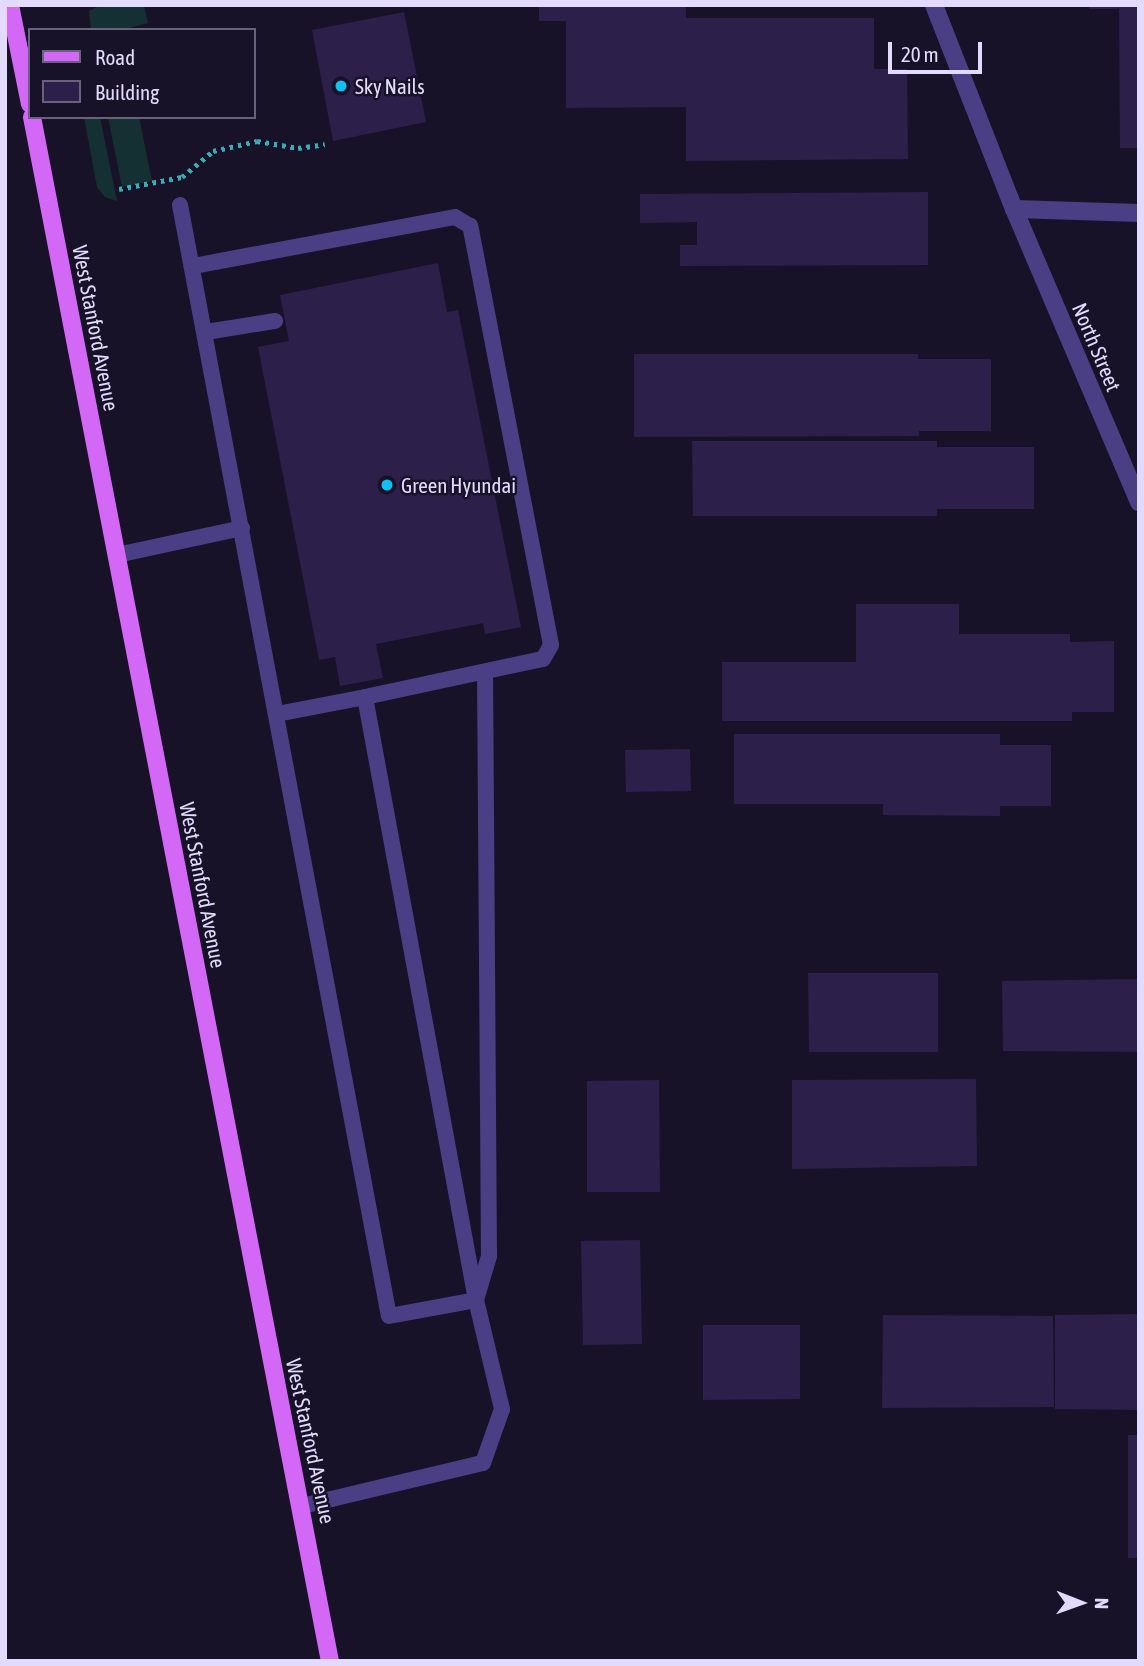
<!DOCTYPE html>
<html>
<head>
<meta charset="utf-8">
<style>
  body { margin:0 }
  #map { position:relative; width:1144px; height:1666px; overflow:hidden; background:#181229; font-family:"Asap Condensed",sans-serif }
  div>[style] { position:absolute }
  .green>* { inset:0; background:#153032 }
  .building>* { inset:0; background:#2c1f49 }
  .path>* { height:4.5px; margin-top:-2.25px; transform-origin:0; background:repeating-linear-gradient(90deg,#37aeb6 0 3.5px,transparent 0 8.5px) }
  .service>* { height:16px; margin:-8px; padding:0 8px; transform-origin:8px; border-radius:8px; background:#4a3f85 }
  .minor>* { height:18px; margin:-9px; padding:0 9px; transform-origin:9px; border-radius:9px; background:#4a3f85 }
  .primary>* { height:18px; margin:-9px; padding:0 9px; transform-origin:9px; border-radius:9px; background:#d368f7 }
  .dots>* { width:19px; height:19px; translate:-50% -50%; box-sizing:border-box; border:4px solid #181229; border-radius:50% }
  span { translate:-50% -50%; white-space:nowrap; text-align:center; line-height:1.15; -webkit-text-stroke:5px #181229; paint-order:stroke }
  .poi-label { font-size:21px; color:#e3dbfd }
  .left { translate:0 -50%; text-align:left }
  .street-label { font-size:21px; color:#e3dbfd }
  .frame { position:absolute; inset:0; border:7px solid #e3dbfd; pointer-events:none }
  .legend { position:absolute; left:28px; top:28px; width:228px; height:91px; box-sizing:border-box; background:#181229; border:2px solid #69627e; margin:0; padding:9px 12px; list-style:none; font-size:21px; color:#e3dbfd }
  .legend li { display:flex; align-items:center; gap:14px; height:35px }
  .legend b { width:35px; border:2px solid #69627e }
  .north { position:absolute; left:1046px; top:1568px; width:70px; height:70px; -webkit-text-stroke:5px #181229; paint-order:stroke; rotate:91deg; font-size:19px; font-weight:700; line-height:28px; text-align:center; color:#e3dbfd }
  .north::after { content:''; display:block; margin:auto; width:24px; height:32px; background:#e3dbfd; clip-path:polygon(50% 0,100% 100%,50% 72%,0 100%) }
  .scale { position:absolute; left:888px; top:42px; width:94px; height:32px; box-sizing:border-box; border:4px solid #e3dbfd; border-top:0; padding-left:9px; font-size:21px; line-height:24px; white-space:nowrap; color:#e3dbfd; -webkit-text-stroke:5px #181229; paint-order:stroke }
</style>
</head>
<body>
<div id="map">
  <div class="green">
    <i style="clip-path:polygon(101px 5px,144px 5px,148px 23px,122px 30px,91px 30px,89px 11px)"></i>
    <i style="clip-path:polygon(84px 117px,100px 117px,117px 201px,105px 197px,97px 187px)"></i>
    <i style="clip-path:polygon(108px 117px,139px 117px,152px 181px,122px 187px)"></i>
  </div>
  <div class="building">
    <i style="clip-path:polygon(539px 5px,686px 5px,686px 18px,874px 18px,874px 69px,907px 69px,908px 159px,686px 161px,686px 107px,566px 108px,566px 21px,539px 21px)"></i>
    <i style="clip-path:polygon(1089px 5px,1139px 5px,1139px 148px,1120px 148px,1119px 9px,1089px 9px)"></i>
    <i style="clip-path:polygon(404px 12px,426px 122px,333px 141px,312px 30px)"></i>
    <i style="clip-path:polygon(928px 192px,928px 265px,680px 266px,680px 245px,697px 245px,697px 222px,640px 223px,640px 194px)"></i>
    <i style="clip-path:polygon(438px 263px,447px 312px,458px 310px,521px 627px,485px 634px,483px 623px,376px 644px,383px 678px,340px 686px,335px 657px,319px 660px,258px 347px,289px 341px,280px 295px)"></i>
    <i style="clip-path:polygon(634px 354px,918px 354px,918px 359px,991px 359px,991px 431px,919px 431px,919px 436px,634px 437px)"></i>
    <i style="clip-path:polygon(692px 441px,937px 441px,937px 447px,1034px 447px,1034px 509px,937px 509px,937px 516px,693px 516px)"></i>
    <i style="clip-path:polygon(856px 604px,959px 604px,959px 634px,1070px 634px,1070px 642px,1114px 641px,1114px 712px,1072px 712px,1072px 721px,722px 721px,722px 662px,856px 662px)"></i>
    <i style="clip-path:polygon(734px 734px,1000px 734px,1000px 745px,1051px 745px,1051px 806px,1000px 806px,1000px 816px,883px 815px,883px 804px,734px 804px)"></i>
    <i style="clip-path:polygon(690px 749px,691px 791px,626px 792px,625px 750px)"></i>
    <i style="clip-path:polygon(808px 973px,938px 973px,938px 1052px,809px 1052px)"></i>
    <i style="clip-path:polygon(1139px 979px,1139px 1052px,1003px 1051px,1002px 981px)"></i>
    <i style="clip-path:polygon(976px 1079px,977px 1166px,792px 1169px,792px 1080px)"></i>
    <i style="clip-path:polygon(659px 1080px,660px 1192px,587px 1192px,587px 1081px)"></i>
    <i style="clip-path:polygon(640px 1240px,642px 1344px,583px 1345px,581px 1241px)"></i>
    <i style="clip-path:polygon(1139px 1314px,1139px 1410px,1055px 1409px,1055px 1315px)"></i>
    <i style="clip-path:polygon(883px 1315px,1053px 1316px,1054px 1407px,882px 1408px)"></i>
    <i style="clip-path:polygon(703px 1325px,800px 1325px,800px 1399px,703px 1400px)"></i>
    <i style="clip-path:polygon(1128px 1435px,1139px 1435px,1139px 1558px,1128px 1558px)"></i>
  </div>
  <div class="path">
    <i style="left:119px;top:189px;width:64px;rotate:-10.8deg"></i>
    <i style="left:182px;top:177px;width:40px;rotate:-40deg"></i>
    <i style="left:213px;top:151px;width:45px;rotate:-12.8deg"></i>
    <i style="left:257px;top:141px;width:42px;rotate:9.7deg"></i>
    <i style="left:298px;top:148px;width:27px;rotate:-8deg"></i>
  </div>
  <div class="service">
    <i style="left:180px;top:205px;width:1130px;rotate:79.35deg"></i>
    <i style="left:389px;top:1316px;width:88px;rotate:-10.4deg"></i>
    <i style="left:476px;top:1300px;width:613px;rotate:-100.43deg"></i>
    <i style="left:365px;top:697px;width:182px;rotate:-12.1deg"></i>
    <i style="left:543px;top:659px;width:16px;rotate:-60deg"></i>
    <i style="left:551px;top:645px;width:427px;rotate:-100.9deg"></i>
    <i style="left:470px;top:226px;width:17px;rotate:-149deg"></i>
    <i style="left:455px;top:217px;width:268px;rotate:169.4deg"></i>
    <i style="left:206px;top:332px;width:70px;rotate:-9.1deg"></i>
    <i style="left:117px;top:555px;width:128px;rotate:-12.2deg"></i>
    <i style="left:277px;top:714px;width:90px;rotate:-10.9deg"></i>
    <i style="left:302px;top:1506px;width:186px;rotate:-13.4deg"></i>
    <i style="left:483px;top:1463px;width:57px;rotate:-70.6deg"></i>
    <i style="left:502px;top:1409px;width:112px;rotate:-103.4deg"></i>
    <i style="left:476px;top:1300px;width:46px;rotate:-73.5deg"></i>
    <i style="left:489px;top:1256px;width:584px;rotate:-90.39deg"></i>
  </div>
  <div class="minor">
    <i style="left:934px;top:5px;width:219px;rotate:68.6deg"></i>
    <i style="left:1014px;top:209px;width:319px;rotate:66.9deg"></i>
    <i style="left:1014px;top:209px;width:125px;rotate:1.8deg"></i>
  </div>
  <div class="primary">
    <i style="left:10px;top:5px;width:101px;rotate:78.6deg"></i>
    <i style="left:32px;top:117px;width:1572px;rotate:79.08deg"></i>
  </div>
  <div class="dots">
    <i style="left:341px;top:86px;background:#11c1f3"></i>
    <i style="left:387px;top:485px;background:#11c1f3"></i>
  </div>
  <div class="poi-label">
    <span class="left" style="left:355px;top:86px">Sky Nails</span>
    <span class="left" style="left:401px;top:485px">Green Hyundai</span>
  </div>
  <div class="street-label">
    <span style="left:96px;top:328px;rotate:79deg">West Stanford Avenue</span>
    <span style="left:1097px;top:347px;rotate:67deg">North Street</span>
    <span style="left:203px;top:885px;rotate:79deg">West Stanford Avenue</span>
    <span style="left:311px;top:1441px;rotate:78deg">West Stanford Avenue</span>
  </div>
  <div class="frame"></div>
  <ul class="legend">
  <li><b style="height:9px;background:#d368f7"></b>Road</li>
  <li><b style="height:19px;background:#2c1f49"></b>Building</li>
  </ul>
  <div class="north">N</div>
  <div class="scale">20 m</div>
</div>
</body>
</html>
